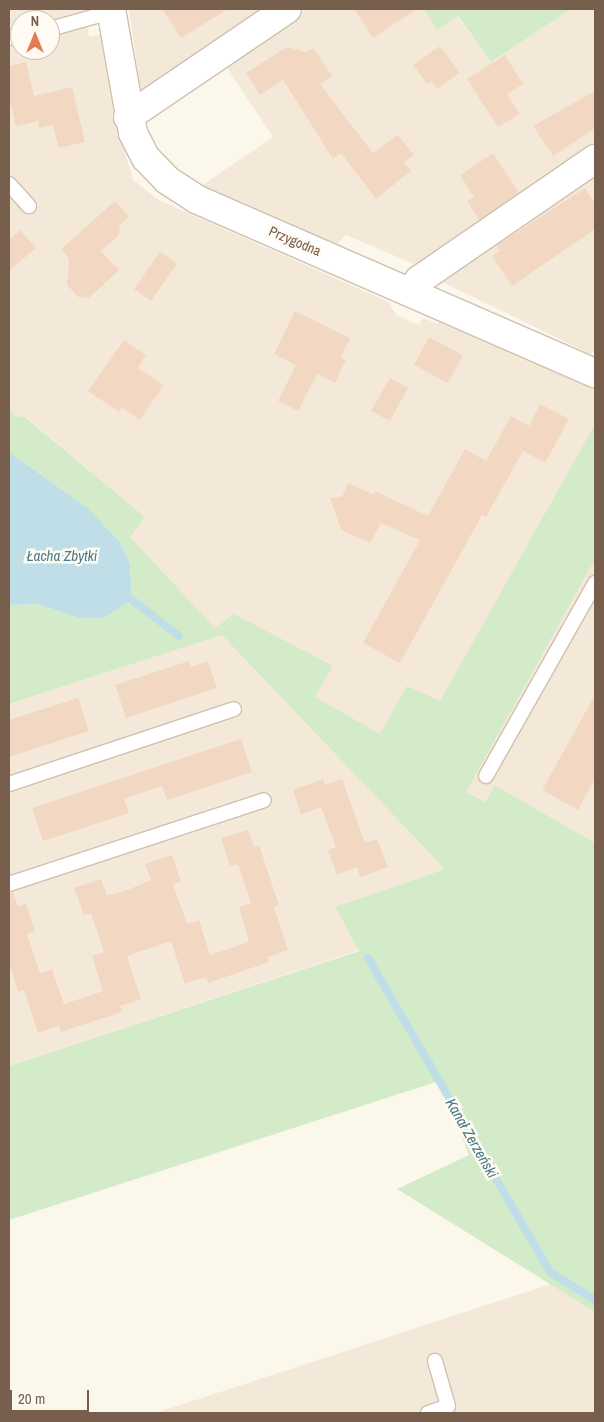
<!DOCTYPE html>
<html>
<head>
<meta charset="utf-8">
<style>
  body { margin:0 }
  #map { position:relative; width:604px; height:1422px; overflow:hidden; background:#fcf7eb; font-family:"Archivo Narrow",sans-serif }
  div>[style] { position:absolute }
  .residential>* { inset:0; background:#f4e9d9 }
  .green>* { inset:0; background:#d4ebc9 }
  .water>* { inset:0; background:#bfdee7 }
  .stream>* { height:8px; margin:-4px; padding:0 4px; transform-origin:4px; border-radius:4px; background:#bfdee7 }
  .building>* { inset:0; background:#f2d8c3 }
  .roads { filter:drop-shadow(1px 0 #cfc0af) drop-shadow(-1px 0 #cfc0af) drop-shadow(0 1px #cfc0af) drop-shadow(0 -1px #cfc0af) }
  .service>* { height:14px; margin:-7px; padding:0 7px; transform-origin:7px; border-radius:7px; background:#fff }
  .minor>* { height:28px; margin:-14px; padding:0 14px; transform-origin:14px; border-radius:14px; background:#fff }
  span { translate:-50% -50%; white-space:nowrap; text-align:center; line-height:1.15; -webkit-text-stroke:5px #fffaf2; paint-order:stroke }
  .street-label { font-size:14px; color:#785f4d }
  .water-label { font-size:15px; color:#477b8b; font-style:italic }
  .frame { position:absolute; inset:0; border:10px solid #785f4d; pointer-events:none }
  .north { position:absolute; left:10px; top:10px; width:50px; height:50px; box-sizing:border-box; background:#fffaf2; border:1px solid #c9bcb0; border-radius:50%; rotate:0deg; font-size:14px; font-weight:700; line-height:20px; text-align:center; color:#785f4d }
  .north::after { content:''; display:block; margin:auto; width:18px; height:22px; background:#e47c53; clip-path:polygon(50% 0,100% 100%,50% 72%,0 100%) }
  .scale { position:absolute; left:10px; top:1390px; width:79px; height:22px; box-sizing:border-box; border:2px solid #785f4d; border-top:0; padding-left:6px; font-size:15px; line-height:18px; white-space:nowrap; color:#785f4d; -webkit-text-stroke:4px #fffaf2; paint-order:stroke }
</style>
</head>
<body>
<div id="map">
  <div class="residential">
    <i style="clip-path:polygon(evenodd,9px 9px,85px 9px,89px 37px,101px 35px,114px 114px,133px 180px,159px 200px,389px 302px,396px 315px,419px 325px,423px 318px,438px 324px,439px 321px,595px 389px,595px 843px,495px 785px,445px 869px,335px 907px,359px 950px,9px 1066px,9px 704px,222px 635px,304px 718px,332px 666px,215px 629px,130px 537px,145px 517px,25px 416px,16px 417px,9px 409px,9px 9px,20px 20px,50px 20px,50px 50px,20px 50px,20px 20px)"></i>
    <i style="clip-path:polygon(129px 9px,272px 9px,141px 95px)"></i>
    <i style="clip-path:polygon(306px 9px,424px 9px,437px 30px,457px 16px,491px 62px,571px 9px,595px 9px,595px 149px,419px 266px,346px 235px,336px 245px,201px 186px,273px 137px,224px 63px)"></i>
    <i style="clip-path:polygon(595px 171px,595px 351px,590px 354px,434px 278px)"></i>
    <i style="clip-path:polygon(554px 1283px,595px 1312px,595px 1413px,156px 1413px)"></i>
  </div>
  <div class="green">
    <i style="clip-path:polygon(424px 9px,571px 9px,491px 62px,458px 16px,437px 30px)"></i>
    <i style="clip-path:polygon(9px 409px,16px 417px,24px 416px,145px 517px,130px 537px,215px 628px,234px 614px,333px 666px,315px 697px,380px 734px,407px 686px,440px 701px,595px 424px,595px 559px,466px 792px,485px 802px,495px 785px,595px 843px,595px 1312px,397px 1189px,469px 1155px,449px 1104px,436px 1082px,9px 1220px,9px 1066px,359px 951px,335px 907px,445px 869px,222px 635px,9px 704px,9px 605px,38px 604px,79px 618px,104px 618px,132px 600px,130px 564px,120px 542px,89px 509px,9px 452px)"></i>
  </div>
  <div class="water">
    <i style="clip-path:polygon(9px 452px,89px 509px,120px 542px,130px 564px,132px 600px,104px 618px,79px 618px,38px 604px,9px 605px)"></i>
  </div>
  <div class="stream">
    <i style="left:132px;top:600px;width:59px;rotate:37.5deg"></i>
    <i style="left:368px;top:958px;width:363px;rotate:59.9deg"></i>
    <i style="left:550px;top:1272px;width:53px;rotate:31.9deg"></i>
  </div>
  <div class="building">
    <i style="clip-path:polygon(162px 9px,228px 9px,181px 38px)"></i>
    <i style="clip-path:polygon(354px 9px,417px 9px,373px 38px)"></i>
    <i style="clip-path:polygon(440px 46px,460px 73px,437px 89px,432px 81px,427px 84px,413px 65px)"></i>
    <i style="clip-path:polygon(287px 47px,306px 52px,313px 48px,332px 76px,320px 84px,373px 153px,398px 135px,414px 155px,404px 162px,411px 171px,376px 199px,341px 153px,333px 159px,283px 80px,260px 95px,246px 73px)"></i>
    <i style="clip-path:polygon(505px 55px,523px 84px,507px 94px,520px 114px,498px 127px,467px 79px)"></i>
    <i style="clip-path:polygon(26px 62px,34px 96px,72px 87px,85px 142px,59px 148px,53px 125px,39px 128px,38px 121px,16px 126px,9px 97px,9px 66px)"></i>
    <i style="clip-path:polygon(595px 91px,595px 128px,553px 156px,533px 126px)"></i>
    <i style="clip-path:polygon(493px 153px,519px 193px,479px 220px,467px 201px,474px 197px,460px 175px)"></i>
    <i style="clip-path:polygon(585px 188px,595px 204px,595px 229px,512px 286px,492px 256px,500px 251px,496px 246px)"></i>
    <i style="clip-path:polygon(115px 201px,129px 217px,120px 225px,119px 235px,101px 251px,119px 270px,89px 298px,78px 297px,67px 285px,69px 259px,61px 249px)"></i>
    <i style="clip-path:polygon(20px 230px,36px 248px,9px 271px,9px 240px)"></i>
    <i style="clip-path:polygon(160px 252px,177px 264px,151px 301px,134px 289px)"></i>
    <i style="clip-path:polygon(295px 311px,350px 338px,341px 357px,346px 360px,335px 383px,317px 374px,298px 411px,278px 401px,296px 365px,274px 354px)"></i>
    <i style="clip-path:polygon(429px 337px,463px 355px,448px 383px,414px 365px)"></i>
    <i style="clip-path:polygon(124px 340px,146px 355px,138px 368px,164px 385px,140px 420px,122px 408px,119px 412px,88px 391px)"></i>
    <i style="clip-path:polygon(390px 378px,408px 388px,390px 421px,371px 411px)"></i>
    <i style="clip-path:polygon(540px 404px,569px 419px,545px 463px,523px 451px,486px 517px,482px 515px,400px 663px,363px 643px,420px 540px,381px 523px,370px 543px,341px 530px,330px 498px,342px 497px,348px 483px,374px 495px,375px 491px,428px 516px,465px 449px,486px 461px,511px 416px,529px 426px)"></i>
    <i style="clip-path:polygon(189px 661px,191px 667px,208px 661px,217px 688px,126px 718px,115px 685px)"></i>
    <i style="clip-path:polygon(595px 695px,595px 779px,578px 810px,542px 790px)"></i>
    <i style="clip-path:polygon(78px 698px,89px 731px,9px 757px,9px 720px)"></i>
    <i style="clip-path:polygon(241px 739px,252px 772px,167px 800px,162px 786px,124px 799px,129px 813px,43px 841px,32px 808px)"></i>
    <i style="clip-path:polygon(323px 779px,325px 785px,342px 779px,365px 843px,377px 839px,388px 867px,360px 877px,357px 867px,337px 875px,328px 850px,336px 847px,321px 807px,301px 815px,293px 790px)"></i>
    <i style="clip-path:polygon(248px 830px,254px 847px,259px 845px,279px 905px,274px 907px,288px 950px,267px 957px,269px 962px,208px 983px,206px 977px,185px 984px,171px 941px,127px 956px,141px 999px,120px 1006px,122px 1012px,61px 1032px,59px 1026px,38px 1033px,24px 990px,18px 992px,9px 962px,9px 893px,13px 892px,18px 906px,26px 904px,35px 931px,27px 934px,40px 973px,52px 969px,64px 1004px,103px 991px,92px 956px,104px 952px,91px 913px,84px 915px,74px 888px,101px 879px,107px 896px,130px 889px,151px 880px,145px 864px,172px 855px,181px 882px,173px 884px,187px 924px,199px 920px,210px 955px,249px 942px,239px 907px,251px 903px,238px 864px,230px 866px,221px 838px)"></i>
  </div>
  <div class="roads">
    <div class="service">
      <i style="left:50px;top:29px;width:63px;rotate:-15.6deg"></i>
      <i style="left:9px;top:38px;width:11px;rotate:-15deg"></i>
      <i style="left:9px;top:184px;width:30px;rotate:48deg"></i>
      <i style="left:486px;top:776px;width:222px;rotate:-60.5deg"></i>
      <i style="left:9px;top:784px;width:237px;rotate:-18.4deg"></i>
      <i style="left:9px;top:884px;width:268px;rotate:-18.2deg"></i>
      <i style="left:428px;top:1413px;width:21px;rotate:-19deg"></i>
      <i style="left:448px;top:1406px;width:47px;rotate:-106.1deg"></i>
    </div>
    <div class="minor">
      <i style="left:111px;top:9px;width:126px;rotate:79.9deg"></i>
      <i style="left:133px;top:133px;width:28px;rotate:63deg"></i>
      <i style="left:146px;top:158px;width:30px;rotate:46deg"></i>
      <i style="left:167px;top:180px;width:35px;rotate:33deg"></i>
      <i style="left:196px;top:199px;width:435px;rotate:23.6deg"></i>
      <i style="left:128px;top:117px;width:192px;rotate:-34.2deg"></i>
      <i style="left:411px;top:291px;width:14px;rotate:-54deg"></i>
      <i style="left:419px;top:280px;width:214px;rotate:-34.5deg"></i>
    </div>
  </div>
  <div class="street-label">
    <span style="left:295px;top:241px;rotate:23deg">Przygodna</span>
  </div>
  <div class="water-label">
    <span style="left:62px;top:556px">Łacha Zbytki</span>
    <span style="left:472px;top:1138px;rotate:60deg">Kanał Zerzeński</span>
  </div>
  <div class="frame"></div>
  <div class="north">N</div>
  <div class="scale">20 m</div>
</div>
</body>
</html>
